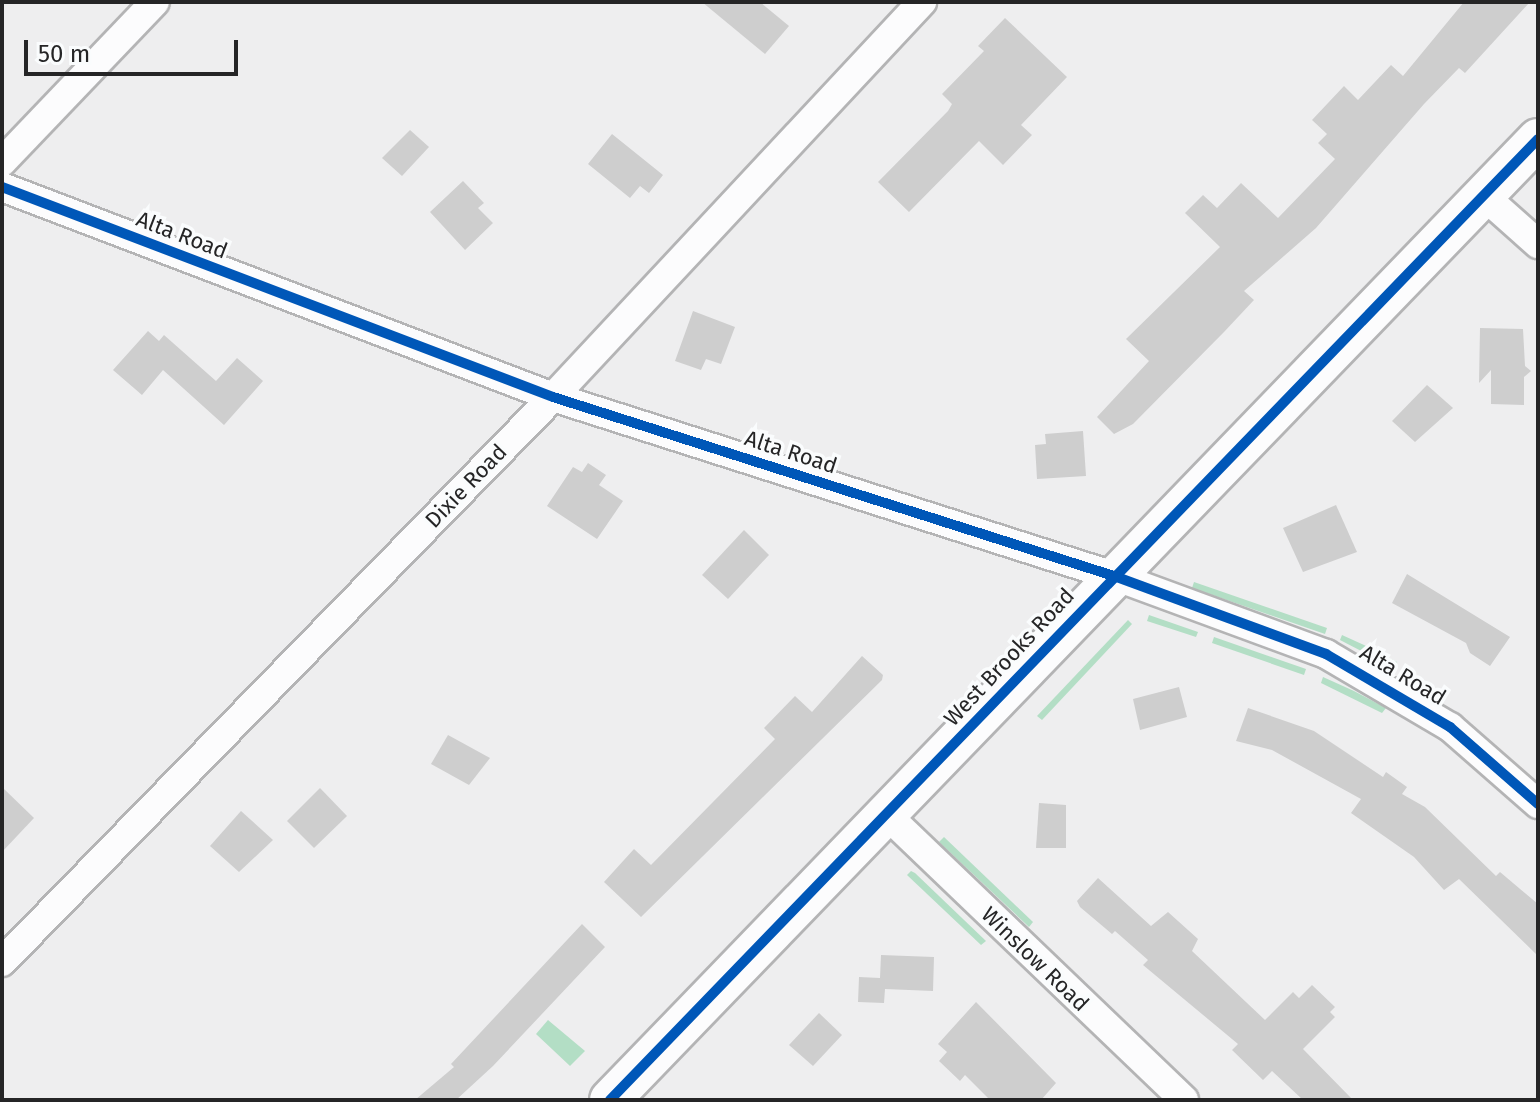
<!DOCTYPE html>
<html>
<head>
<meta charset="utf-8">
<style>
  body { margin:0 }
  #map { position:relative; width:1540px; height:1102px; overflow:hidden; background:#eeeeef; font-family:"Fira Sans",sans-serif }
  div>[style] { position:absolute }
  .green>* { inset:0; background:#b3dec5 }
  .building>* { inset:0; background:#cecece }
  .roads { filter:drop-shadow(2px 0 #b4b4b5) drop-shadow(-2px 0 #b4b4b5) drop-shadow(0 2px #b4b4b5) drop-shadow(0 -2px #b4b4b5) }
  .street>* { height:28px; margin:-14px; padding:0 14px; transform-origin:14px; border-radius:14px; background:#fcfcfd }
  .secondary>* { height:40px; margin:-20px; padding:0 20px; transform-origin:20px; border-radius:20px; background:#fcfcfd }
  .cycleway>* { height:10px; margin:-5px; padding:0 5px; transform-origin:5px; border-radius:5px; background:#0057b8 }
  span { translate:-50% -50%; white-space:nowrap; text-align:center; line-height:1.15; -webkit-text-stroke:7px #fafcfd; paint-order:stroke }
  .street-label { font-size:22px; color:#252526 }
  .frame { position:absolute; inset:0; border:4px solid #252526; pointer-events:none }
  .scale { position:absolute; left:24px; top:40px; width:214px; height:36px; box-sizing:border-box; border:4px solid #252526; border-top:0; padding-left:10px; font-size:24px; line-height:28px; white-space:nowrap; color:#252526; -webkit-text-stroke:6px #fafcfd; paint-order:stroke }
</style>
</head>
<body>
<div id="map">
  <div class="green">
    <i style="clip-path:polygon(1194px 582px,1327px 628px,1325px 634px,1192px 588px)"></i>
    <i style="clip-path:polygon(1149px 615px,1198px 632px,1196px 637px,1147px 621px)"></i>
    <i style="clip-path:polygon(1128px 620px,1132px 624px,1042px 720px,1037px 716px)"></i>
    <i style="clip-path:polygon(1342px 635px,1364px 645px,1397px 662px,1394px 668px,1340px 640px)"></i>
    <i style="clip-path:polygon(1214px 637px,1306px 669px,1304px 675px,1212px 643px)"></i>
    <i style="clip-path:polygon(1323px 677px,1354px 691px,1386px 708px,1382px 713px,1321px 683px)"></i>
    <i style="clip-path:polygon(944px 837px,1033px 922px,1029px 927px,939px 842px)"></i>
    <i style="clip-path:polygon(911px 871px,915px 873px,986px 941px,981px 945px,907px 875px)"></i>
    <i style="clip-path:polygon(548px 1020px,585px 1051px,570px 1066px,536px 1034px)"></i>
  </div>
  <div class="building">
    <i style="clip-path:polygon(702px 2px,760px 2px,789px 26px,765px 54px)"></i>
    <i style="clip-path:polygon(1464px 2px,1530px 2px,1465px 73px,1459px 68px,1424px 104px,1316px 228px,1244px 291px,1254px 300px,1224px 332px,1133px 424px,1114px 434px,1097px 417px,1149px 361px,1126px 339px,1220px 247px,1185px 213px,1203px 195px,1217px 208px,1241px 183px,1278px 218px,1335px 159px,1318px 143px,1327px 134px,1312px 120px,1344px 86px,1358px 100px,1391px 65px,1403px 76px)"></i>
    <i style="clip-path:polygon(1005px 18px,1067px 77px,1021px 125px,1032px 135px,1003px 165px,979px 141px,909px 212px,878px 182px,948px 111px,952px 104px,942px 94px,984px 51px,978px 46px)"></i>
    <i style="clip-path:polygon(410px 130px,429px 147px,402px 176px,382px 158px)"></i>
    <i style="clip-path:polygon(612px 134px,663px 175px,649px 193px,640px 186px,630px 198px,588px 164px)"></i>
    <i style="clip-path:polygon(463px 181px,484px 203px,478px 208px,493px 223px,465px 250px,430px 212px)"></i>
    <i style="clip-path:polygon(693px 311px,735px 327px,721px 364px,706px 359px,701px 370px,675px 361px)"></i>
    <i style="clip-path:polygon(1480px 328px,1523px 329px,1525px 366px,1531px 371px,1524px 377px,1524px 405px,1491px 404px,1491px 370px,1479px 383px)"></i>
    <i style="clip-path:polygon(148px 331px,159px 341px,164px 335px,216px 381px,237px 358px,263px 381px,224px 425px,163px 370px,142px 395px,113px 370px)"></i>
    <i style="clip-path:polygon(1427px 385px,1453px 408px,1415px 442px,1392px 421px)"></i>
    <i style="clip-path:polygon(1083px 431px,1086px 476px,1037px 479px,1035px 445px,1046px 444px,1045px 434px)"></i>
    <i style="clip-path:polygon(588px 463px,606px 475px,599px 485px,623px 501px,597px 539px,547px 506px,573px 467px,582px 472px)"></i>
    <i style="clip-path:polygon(1336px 505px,1357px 552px,1303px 572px,1283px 528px)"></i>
    <i style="clip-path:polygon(744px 530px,769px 555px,728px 599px,702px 575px)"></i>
    <i style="clip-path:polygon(1407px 574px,1510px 637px,1490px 666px,1470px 653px,1466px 643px,1392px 603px)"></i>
    <i style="clip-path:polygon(862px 656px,883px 675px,882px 680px,641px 917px,604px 882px,634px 849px,651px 865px,775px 739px,764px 728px,795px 696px,812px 712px)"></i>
    <i style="clip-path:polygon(1179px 687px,1187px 717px,1140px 730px,1133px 699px)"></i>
    <i style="clip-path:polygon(1248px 708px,1314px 731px,1383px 777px,1386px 772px,1407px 787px,1402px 794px,1425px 807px,1496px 876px,1500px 872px,1538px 904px,1538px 956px,1459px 879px,1444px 890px,1414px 857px,1351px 813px,1361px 799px,1272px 750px,1236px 741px)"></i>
    <i style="clip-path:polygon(448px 735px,490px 758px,469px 785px,431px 764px)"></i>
    <i style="clip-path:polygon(2px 787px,34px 818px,2px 852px)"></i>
    <i style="clip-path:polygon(320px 788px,347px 816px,314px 848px,287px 821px)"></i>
    <i style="clip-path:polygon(1039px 803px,1066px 805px,1066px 848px,1036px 848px)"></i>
    <i style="clip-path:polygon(241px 811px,273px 840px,239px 872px,210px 846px)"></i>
    <i style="clip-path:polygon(1098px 878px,1151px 926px,1168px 912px,1198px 939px,1192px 951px,1265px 1020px,1293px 992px,1299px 998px,1312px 985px,1335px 1007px,1330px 1012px,1335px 1017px,1303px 1049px,1353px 1100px,1303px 1100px,1272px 1071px,1263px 1080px,1232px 1050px,1238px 1044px,1143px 965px,1148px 960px,1115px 931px,1112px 934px,1080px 907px,1077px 901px)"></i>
    <i style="clip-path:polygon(582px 924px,605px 947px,493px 1066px,456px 1100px,415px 1100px,454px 1067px,451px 1064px)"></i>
    <i style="clip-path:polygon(881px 955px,934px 957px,933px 991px,885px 989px,884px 1003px,858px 1002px,859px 977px,880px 978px)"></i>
    <i style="clip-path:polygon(976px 1002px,1056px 1083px,1041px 1100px,990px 1100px,965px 1075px,960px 1081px,939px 1061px,947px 1052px,938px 1044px)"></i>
    <i style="clip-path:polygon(819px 1013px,842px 1035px,813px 1066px,789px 1045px)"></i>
  </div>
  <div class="roads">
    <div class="street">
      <i style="left:2px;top:162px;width:221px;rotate:-46.3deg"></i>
      <i style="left:2px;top:187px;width:590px;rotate:20.86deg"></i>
      <i style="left:553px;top:397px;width:589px;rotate:17.7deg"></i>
      <i style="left:1114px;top:576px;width:226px;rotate:20.2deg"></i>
      <i style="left:1326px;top:654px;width:144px;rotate:30.5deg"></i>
      <i style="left:1450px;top:727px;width:117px;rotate:41.2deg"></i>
      <i style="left:1483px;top:195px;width:74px;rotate:41.7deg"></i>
      <i style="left:888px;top:816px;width:410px;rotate:43.8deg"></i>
      <i style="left:2px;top:962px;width:789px;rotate:-45.72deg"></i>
      <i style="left:553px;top:397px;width:541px;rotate:-46.95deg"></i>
    </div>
    <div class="secondary">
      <i style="left:610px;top:1100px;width:1336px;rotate:-46deg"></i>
    </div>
  </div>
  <div class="cycleway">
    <i style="left:2px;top:187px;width:590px;rotate:20.86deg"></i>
    <i style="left:553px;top:397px;width:589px;rotate:17.7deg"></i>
    <i style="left:1114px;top:576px;width:226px;rotate:20.2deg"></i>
    <i style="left:1326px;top:654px;width:144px;rotate:30.5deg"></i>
    <i style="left:1450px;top:727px;width:117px;rotate:41.2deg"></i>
    <i style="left:610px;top:1100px;width:1336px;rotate:-46deg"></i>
  </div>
  <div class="street-label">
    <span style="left:182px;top:235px;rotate:21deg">Alta Road</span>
    <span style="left:791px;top:452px;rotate:18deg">Alta Road</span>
    <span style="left:466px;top:486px;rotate:-46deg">Dixie Road</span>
    <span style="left:1009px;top:657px;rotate:-47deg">West Brooks Road</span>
    <span style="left:1403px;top:675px;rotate:31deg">Alta Road</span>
    <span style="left:1035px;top:959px;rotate:44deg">Winslow Road</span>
  </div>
  <div class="frame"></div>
  <div class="scale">50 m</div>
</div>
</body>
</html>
